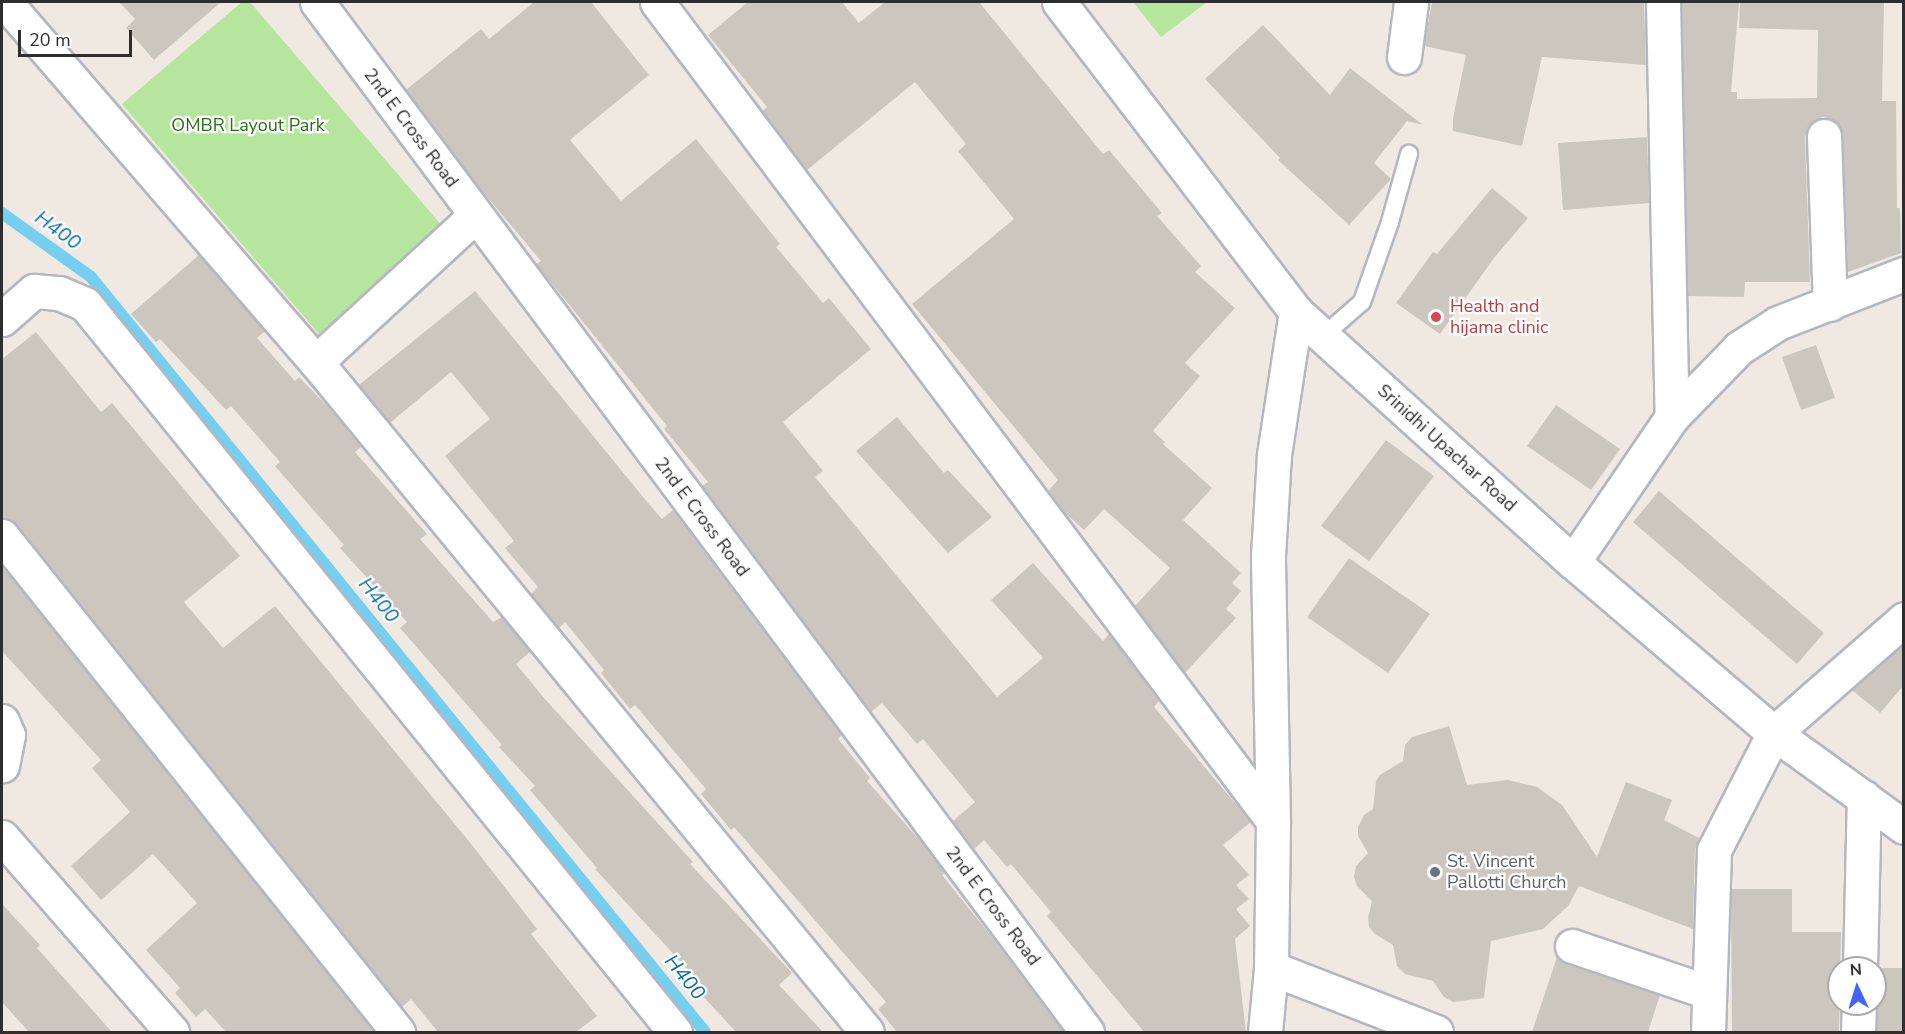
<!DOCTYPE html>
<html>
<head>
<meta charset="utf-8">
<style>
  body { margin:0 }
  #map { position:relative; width:1905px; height:1034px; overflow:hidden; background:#efe9e1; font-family:"Nunito Sans",sans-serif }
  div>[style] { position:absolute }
  .green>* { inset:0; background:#b6e59e }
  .stream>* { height:12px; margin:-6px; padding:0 6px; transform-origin:6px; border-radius:6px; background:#75cff0 }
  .building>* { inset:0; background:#cbc7bf }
  .roads { filter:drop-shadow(2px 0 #b4b7c1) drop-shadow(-2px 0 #b4b7c1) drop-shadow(0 2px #b4b7c1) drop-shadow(0 -2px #b4b7c1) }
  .lane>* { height:16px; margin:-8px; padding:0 8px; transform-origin:8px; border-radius:8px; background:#fff }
  .street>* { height:33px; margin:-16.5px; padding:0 16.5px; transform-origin:16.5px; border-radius:16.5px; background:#fff }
  .secondary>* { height:33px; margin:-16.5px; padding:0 16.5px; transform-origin:16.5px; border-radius:16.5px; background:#fff }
  .dots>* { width:16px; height:16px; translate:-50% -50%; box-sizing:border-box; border:3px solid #fff; border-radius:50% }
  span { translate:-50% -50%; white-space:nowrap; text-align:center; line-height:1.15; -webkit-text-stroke:4.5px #fff; paint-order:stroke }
  .park-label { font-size:18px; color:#2c6e1b }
  .street-label { font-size:18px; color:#2e2e2e }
  .health-label { font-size:18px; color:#be3a42 }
  .left { translate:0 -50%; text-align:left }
  .worship-label { font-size:18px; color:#5b616d }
  .water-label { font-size:20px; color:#0d6fa3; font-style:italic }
  .frame { position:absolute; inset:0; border:3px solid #2e2e2e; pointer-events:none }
  .north { position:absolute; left:1827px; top:956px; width:60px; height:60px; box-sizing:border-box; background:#fff; border:2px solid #ababab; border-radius:50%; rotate:356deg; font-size:16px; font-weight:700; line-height:24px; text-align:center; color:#2e2e2e }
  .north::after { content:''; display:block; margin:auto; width:21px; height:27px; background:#4264fb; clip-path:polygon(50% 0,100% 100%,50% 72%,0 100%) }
  .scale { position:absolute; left:18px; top:30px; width:114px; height:27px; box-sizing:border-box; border:3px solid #2e2e2e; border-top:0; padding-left:8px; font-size:18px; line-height:21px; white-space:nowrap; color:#2e2e2e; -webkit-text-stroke:4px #fff; paint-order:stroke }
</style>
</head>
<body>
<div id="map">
  <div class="green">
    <i style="clip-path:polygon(242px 2px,250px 2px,444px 228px,319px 334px,122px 104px)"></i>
    <i style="clip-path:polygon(1133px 2px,1207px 2px,1161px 37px)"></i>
  </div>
  <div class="stream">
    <i style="left:2px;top:213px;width:110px;rotate:35.7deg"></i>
    <i style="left:91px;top:277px;width:973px;rotate:50.88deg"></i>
  </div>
  <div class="building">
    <i style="clip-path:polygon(119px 2px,221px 2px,154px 60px,126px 28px,135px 19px)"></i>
    <i style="clip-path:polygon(534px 2px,591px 2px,649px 75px,570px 140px,621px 201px,696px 139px,780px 244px,776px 247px,823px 303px,829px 298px,871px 349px,783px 422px,823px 471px,815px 477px,997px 697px,1043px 658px,991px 600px,1033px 563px,1103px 641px,1109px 634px,1159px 701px,1154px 707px,1251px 822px,1223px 845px,1249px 875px,1236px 885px,1249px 899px,1236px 909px,1250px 926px,1235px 939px,1246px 1032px,1144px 1032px,1047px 916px,1051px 912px,1011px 864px,1007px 867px,984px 840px,974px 849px,953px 821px,975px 802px,923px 739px,917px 744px,882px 703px,871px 712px,702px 486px,708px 482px,664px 429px,667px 426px,542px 271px,536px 264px,541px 261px,477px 185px,406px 90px,481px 29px,489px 39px)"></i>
    <i style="clip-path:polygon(748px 2px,842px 2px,859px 23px,885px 2px,979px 2px,1103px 154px,1109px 150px,1162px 213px,1157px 216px,1201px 266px,1195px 272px,1235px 308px,1185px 363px,1200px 376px,1153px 431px,1165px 442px,1163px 444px,1212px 488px,1183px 520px,1241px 573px,1232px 583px,1241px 591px,1226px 609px,1236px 618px,1185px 673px,1135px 606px,1170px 568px,1104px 509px,1084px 530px,1065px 513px,1048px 491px,1058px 480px,912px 304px,1014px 219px,958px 151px,966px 144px,915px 82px,807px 170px,762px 111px,767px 107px,708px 35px)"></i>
    <i style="clip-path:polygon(1432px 2px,1644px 2px,1646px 65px,1542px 57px,1522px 146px,1453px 131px,1453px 118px,1466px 55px,1424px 46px)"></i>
    <i style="clip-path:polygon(1682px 2px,1739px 2px,1731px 92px,1737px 92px,1737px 99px,1817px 98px,1818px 30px,1739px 28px,1740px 2px,1884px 2px,1882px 101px,1896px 101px,1897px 208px,1900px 208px,1901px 253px,1848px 272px,1843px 135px,1840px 126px,1833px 120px,1823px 117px,1815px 120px,1808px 127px,1805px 137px,1810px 282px,1745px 282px,1744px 297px,1688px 296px)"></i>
    <i style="clip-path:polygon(1263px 25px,1330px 95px,1350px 68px,1423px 125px,1407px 121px,1374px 163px,1391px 179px,1349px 225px,1278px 160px,1280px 158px,1205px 79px)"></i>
    <i style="clip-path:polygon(1647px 137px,1649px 203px,1563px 210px,1558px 143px)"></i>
    <i style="clip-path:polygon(1492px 188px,1528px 218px,1494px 258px,1440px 334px,1396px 303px,1433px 252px,1437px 254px)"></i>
    <i style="clip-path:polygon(199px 255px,265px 331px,257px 338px,295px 381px,299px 377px,330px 409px,361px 447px,355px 452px,427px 534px,420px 539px,493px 622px,502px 617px,530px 652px,516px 664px,544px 698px,693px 862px,690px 864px,792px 973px,779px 985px,823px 1032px,736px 1032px,699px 992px,704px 987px,595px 869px,597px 868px,530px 790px,535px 786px,499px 747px,502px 745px,400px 628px,407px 622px,340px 548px,344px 545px,275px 466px,280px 462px,231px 406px,226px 410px,160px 339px,156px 342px,131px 314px)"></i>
    <i style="clip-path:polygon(475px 291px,643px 497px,662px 519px,673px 510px,842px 735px,838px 739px,870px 778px,867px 781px,924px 845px,945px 873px,942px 875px,995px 941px,1064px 1032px,897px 1032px,878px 1009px,886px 1002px,734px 827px,731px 830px,701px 794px,706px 789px,635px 705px,630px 709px,601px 673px,604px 670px,565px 622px,559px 628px,531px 594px,538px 587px,505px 548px,514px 541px,445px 456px,490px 419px,451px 372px,390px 423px,359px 385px)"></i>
    <i style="clip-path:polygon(36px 332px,101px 412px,112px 403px,240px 556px,184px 602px,223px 648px,275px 606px,472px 845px,537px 929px,531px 934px,597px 1016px,576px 1032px,438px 1032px,411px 999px,402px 1007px,17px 524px,2px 518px,2px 359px)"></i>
    <i style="clip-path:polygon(1816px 345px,1835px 398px,1801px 410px,1782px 357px)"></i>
    <i style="clip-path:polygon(1556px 405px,1620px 449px,1591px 490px,1527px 446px)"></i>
    <i style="clip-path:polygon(897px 417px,944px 473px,948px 470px,992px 517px,948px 553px,856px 451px)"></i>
    <i style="clip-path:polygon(1386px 440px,1434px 476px,1369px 561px,1321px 526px)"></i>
    <i style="clip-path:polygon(1659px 491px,1824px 633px,1797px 664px,1633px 522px)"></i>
    <i style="clip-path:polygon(1349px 558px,1430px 614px,1388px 673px,1307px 617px)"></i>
    <i style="clip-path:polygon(2px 565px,374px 1032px,226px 1032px,205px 1009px,196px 1017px,175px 993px,180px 988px,146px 950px,197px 903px,153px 854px,101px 900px,71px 866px,130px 812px,92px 768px,101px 760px,2px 651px)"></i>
    <i style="clip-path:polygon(1904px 644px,1904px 685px,1880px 713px,1852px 690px)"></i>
    <i style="clip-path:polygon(1449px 726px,1467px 785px,1508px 780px,1537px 787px,1562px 805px,1597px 857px,1626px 782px,1672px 800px,1664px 820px,1699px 838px,1695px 849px,1693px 929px,1579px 886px,1568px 906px,1543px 929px,1491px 941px,1484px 998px,1453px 1002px,1444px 997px,1433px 981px,1405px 974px,1397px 966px,1393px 945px,1375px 934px,1369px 927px,1368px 918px,1372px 901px,1357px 886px,1354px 877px,1356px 866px,1368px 853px,1358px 836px,1358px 827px,1364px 815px,1373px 809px,1376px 781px,1380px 775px,1403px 761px,1405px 745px,1412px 737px)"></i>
    <i style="clip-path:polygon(1731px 889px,1792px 889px,1792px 932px,1841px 932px,1839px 1032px,1732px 1032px)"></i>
    <i style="clip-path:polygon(2px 904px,40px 945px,37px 948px,112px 1032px,29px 1032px,2px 1002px)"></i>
    <i style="clip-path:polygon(1557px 957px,1566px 964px,1660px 995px,1648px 1032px,1532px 1032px)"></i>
    <i style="clip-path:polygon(1879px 968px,1904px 968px,1904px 1032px,1877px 1032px,1875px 979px)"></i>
  </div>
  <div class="roads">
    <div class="lane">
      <i style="left:1323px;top:336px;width:52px;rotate:-41.1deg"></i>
      <i style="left:1362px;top:302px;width:85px;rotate:-70.7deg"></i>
      <i style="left:1390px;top:222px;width:71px;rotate:-74.4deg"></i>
    </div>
    <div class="street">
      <i style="left:5px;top:2px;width:476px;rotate:49.2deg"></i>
      <i style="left:316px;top:362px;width:867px;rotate:50.57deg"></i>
      <i style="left:317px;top:2px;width:1286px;rotate:53.22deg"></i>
      <i style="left:657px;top:2px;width:1025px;rotate:53.05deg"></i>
      <i style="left:1663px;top:2px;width:415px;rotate:88.8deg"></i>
      <i style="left:1404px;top:57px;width:55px;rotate:-82.7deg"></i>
      <i style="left:1824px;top:136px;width:168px;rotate:88deg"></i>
      <i style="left:2px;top:319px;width:43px;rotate:-41.2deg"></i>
      <i style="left:34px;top:291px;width:25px;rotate:5deg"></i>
      <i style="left:59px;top:293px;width:28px;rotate:23deg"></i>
      <i style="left:85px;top:304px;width:937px;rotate:50.98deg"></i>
      <i style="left:316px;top:362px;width:217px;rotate:-42.6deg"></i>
      <i style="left:2px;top:536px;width:635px;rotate:51.4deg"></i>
      <i style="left:1573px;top:562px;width:176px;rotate:-55.7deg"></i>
      <i style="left:1672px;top:417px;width:96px;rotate:-45.8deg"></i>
      <i style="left:1739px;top:348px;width:46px;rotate:-32.7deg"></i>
      <i style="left:1778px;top:323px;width:135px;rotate:-21.3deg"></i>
      <i style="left:2px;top:721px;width:15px;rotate:67deg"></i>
      <i style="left:8px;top:735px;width:31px;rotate:101deg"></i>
      <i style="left:2px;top:837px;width:259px;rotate:48.9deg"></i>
      <i style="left:1572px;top:946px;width:144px;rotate:18.7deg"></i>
      <i style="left:1271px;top:968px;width:177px;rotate:21.2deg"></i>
      <i style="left:1860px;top:968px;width:171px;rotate:-88.7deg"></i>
      <i style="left:1708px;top:1032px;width:182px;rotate:-88.1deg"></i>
      <i style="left:1714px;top:850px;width:131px;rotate:-62.9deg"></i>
      <i style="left:1774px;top:733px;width:173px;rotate:-41.2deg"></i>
      <i style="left:1858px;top:1032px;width:28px;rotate:-88deg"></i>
    </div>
    <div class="secondary">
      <i style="left:1059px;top:2px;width:390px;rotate:52.6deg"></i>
      <i style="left:1296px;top:312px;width:373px;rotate:42.1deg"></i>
      <i style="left:1573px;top:562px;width:264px;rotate:40.4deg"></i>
      <i style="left:1774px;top:733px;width:160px;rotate:35.9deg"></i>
      <i style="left:1265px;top:1032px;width:64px;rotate:-84.6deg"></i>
      <i style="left:1271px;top:968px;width:147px;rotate:-89.2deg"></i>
      <i style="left:1273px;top:821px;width:265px;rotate:-91.1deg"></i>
      <i style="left:1268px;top:556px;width:101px;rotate:-86.6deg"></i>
      <i style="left:1274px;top:455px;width:145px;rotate:-81.3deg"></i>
    </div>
  </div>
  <div class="dots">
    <i style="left:1436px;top:317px;background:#e0444e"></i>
    <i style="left:1435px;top:872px;background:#6b7280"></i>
  </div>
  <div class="park-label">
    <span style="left:248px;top:125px">OMBR Layout Park</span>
  </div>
  <div class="street-label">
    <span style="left:411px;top:128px;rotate:53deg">2nd E Cross Road</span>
    <span style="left:1447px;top:448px;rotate:42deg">Srinidhi Upachar Road</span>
    <span style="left:702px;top:517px;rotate:53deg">2nd E Cross Road</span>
    <span style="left:993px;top:906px;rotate:53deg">2nd E Cross Road</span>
  </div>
  <div class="health-label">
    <span class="left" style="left:1450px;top:317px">Health and<br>hijama clinic</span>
  </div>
  <div class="worship-label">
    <span class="left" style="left:1447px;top:872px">St. Vincent<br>Pallotti Church</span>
  </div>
  <div class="water-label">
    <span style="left:58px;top:230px;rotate:36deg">H400</span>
    <span style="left:379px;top:600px;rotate:51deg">H400</span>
    <span style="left:685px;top:977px;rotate:51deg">H400</span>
  </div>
  <div class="frame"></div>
  <div class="north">N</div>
  <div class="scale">20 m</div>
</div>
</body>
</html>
